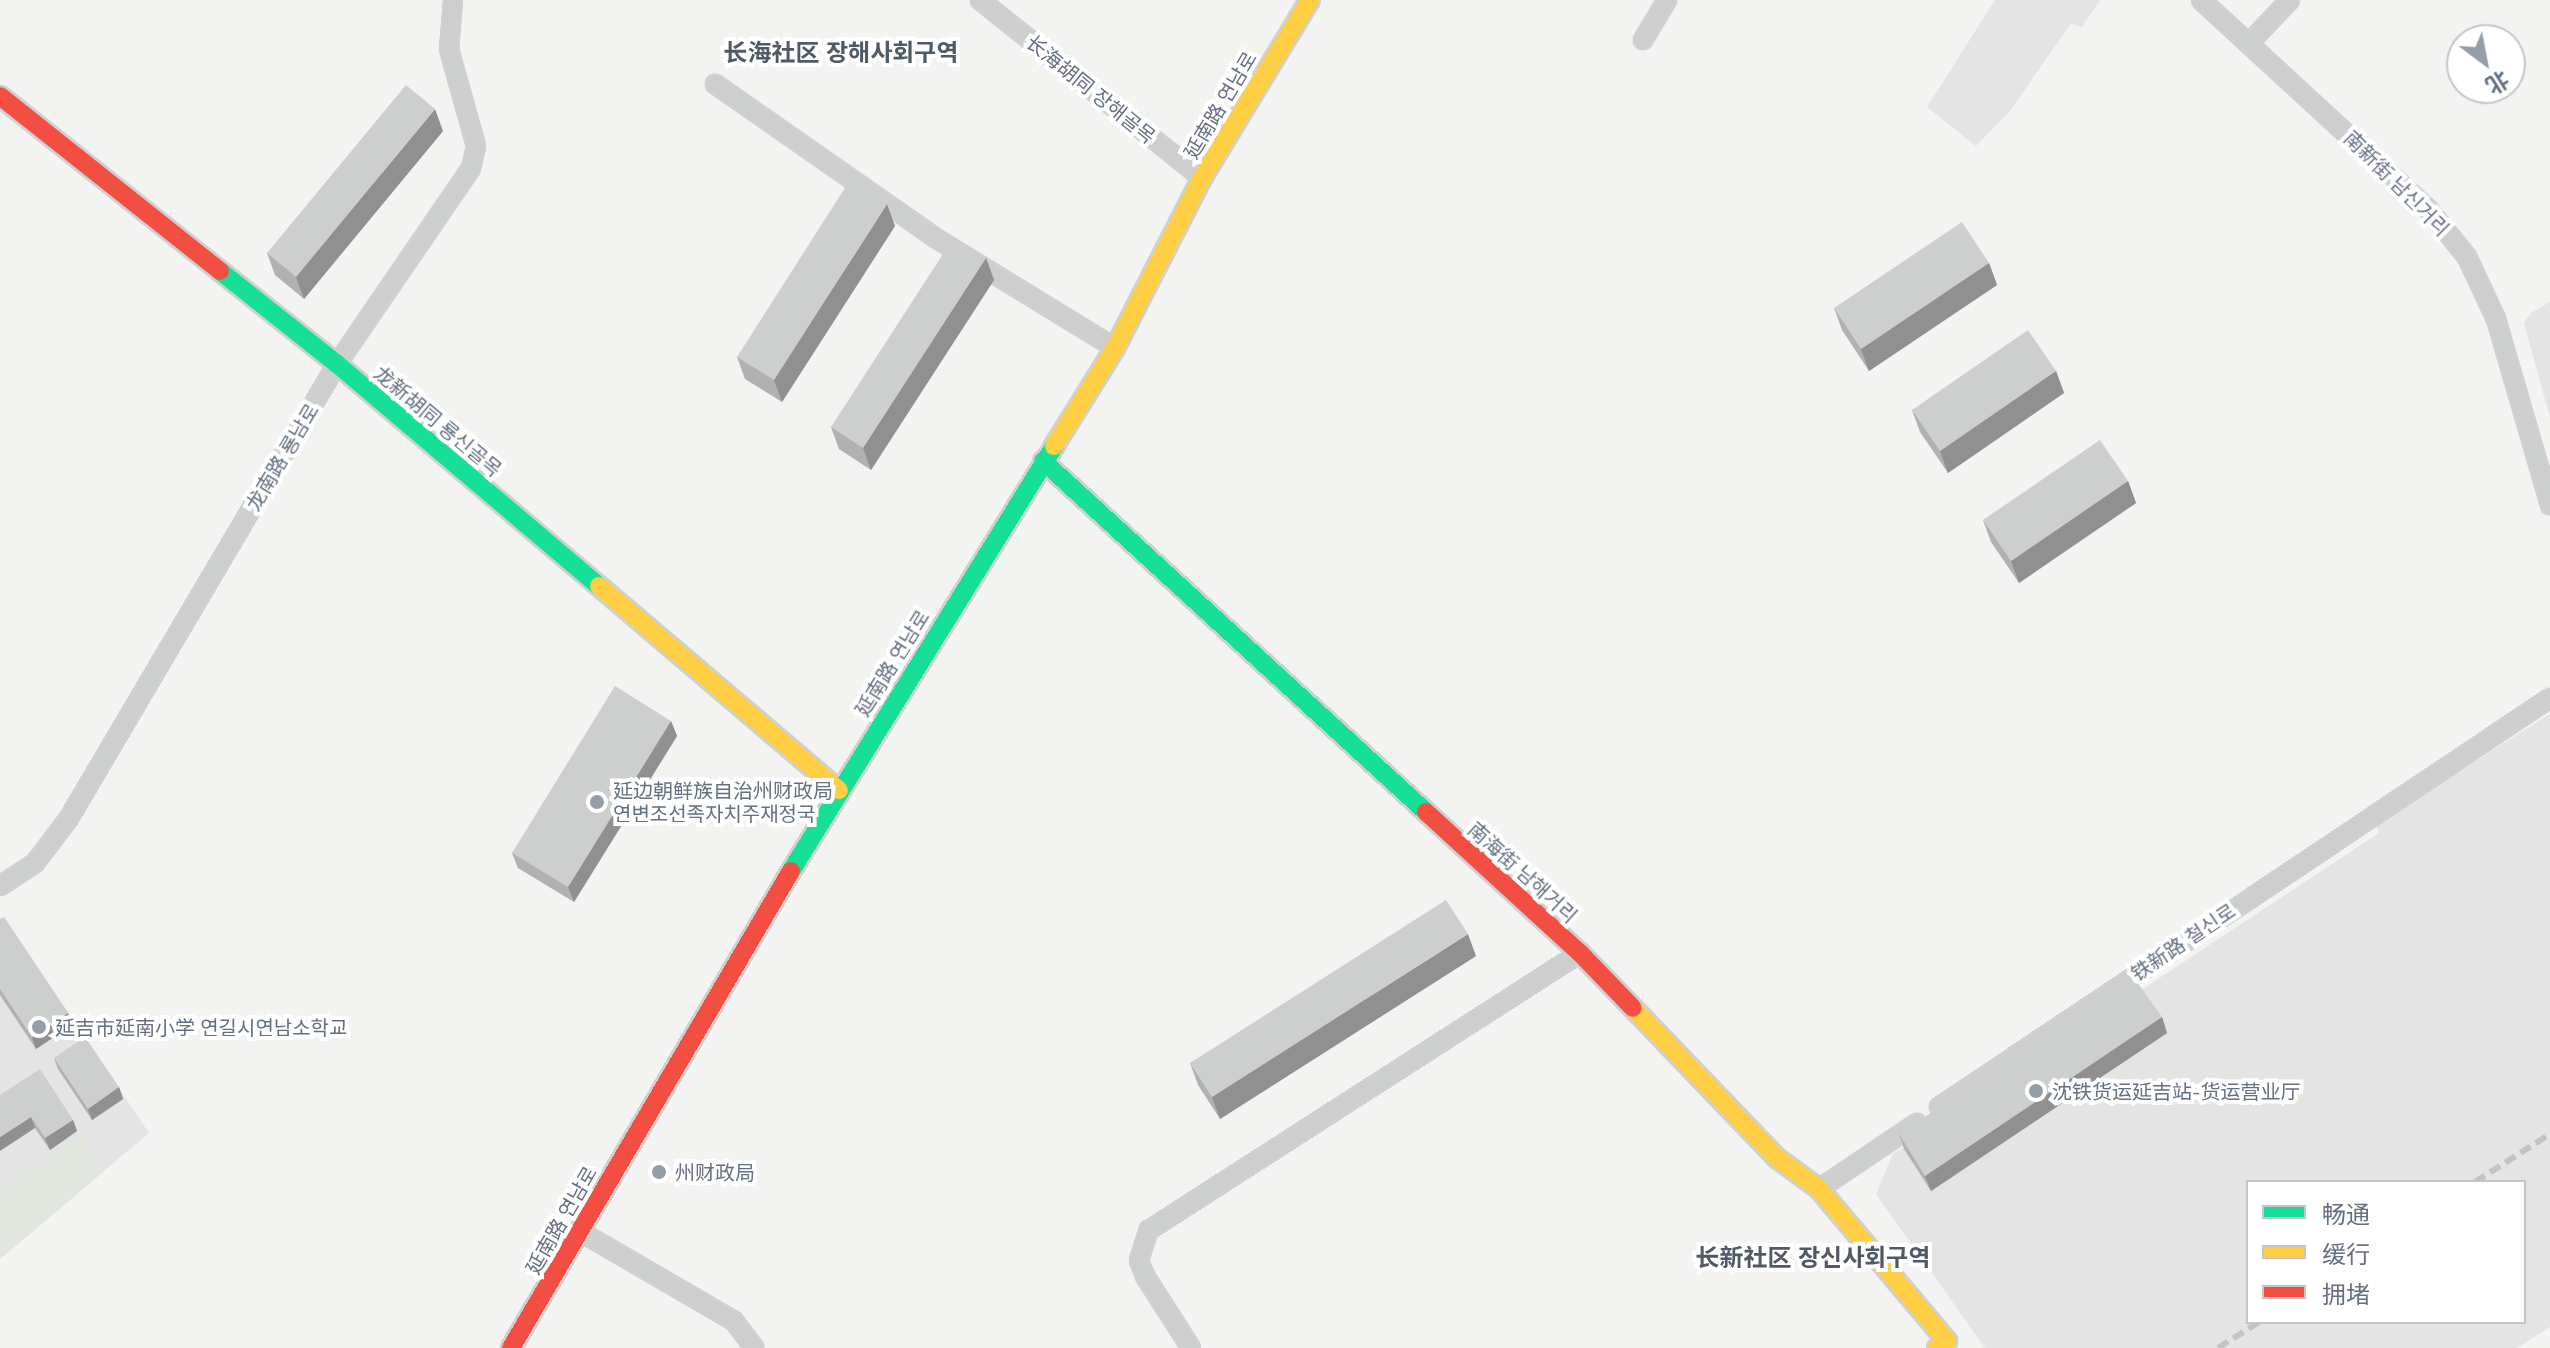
<!DOCTYPE html>
<html>
<head>
<meta charset="utf-8">
<style>
  body { margin:0 }
  #map { position:relative; width:2550px; height:1348px; overflow:hidden; background:#f3f3f1; font-family:Mulish,"Noto Sans SC","Noto Sans KR",sans-serif }
  div>[style] { position:absolute }
  .built>* { inset:0; background:#e3e4e3 }
  .green>* { inset:0; background:#e1e6df }
  .roads { filter:drop-shadow(2px 0 #cfd0d0) drop-shadow(-2px 0 #cfd0d0) drop-shadow(0 2px #cfd0d0) drop-shadow(0 -2px #cfd0d0) }
  .street>* { height:16px; margin:-8px; padding:0 8px; transform-origin:8px; border-radius:8px; background:#cdcece }
  .fast>* { height:18px; margin:-9px; padding:0 9px; transform-origin:9px; border-radius:9px; background:#16e098 }
  .slow>* { height:18px; margin:-9px; padding:0 9px; transform-origin:9px; border-radius:9px; background:#ffcf43 }
  .jam>* { height:18px; margin:-9px; padding:0 9px; transform-origin:9px; border-radius:9px; background:#f24e42 }
  .rail>* { height:6px; margin-top:-3px; transform-origin:0; background:repeating-linear-gradient(90deg,#c2c3c3 0 12px,transparent 0 18px) }
  .wall>* { inset:0; background:#b0b1b1 }
  .shaded-wall>* { inset:0; background:#909090 }
  .building>* { inset:0; background:#cdcece }
  .dots>* { width:22px; height:22px; translate:-50% -50%; box-sizing:border-box; border:4px solid #fff; border-radius:50% }
  span { translate:-50% -50%; white-space:nowrap; text-align:center; line-height:1.15; -webkit-text-stroke:8px #fff; paint-order:stroke }
  .street-label { font-size:20px; color:#637081 }
  .poi-label { font-size:20px; color:#637081 }
  .left { translate:0 -50%; text-align:left }
  .quarter-label { font-size:24px; color:#505a66; font-weight:700 }
  .legend { position:absolute; left:2246px; top:1180px; width:280px; height:144px; box-sizing:border-box; background:#fff; border:2px solid #c1c6cd; margin:0; padding:10px 14px; list-style:none; font-size:24px; color:#637081 }
  .legend li { display:flex; align-items:center; gap:16px; height:40px }
  .legend b { width:40px; border:2px solid #c1c6cd }
  .north { position:absolute; left:2446px; top:24px; width:80px; height:80px; box-sizing:border-box; background:#fff; border:2px solid #c1c6cd; border-radius:50%; rotate:148deg; font-size:22px; font-weight:700; line-height:32px; text-align:center; color:#637081 }
  .north::after { content:''; display:block; margin:auto; width:28px; height:36px; background:#959ea8; clip-path:polygon(50% 0,100% 100%,50% 72%,0 100%) }
</style>
</head>
<body>
<div id="map">
  <div class="built">
    <i style="clip-path:polygon(1995px 0,2100px 0,2082px 27px,2071px 23px,2010px 111px,1976px 146px,1927px 107px)"></i>
    <i style="clip-path:polygon(2550px 302px,2550px 418px,2524px 323px,2531px 313px)"></i>
    <i style="clip-path:polygon(evenodd,2550px 714px,2550px 1327px,2517px 1348px,1985px 1348px,1876px 1194px,1893px 1154px,2379px 833px,2376px 823px,2550px 714px,2248px 1182px,2524px 1182px,2524px 1322px,2248px 1322px,2248px 1182px)"></i>
    <i style="clip-path:polygon(5px 918px,149px 1133px,0 1259px,0 921px)"></i>
  </div>
  <div class="green">
    <i style="clip-path:polygon(82px 1135px,104px 1171px,0 1259px,0 1189px)"></i>
  </div>
  <div class="roads">
    <div class="street">
      <i style="left:980px;top:0;width:285px;rotate:38.7deg"></i>
      <i style="left:2201px;top:0;width:310px;rotate:42.6deg"></i>
      <i style="left:2429px;top:210px;width:60px;rotate:51deg"></i>
      <i style="left:2467px;top:257px;width:68px;rotate:64.9deg"></i>
      <i style="left:2496px;top:319px;width:194px;rotate:73.8deg"></i>
      <i style="left:1643px;top:40px;width:47px;rotate:-59deg"></i>
      <i style="left:2250px;top:42px;width:58px;rotate:-46.4deg"></i>
      <i style="left:715px;top:84px;width:267px;rotate:34.9deg"></i>
      <i style="left:934px;top:237px;width:212px;rotate:31.5deg"></i>
      <i style="left:0;top:886px;width:42px;rotate:-33.3deg"></i>
      <i style="left:35px;top:863px;width:56px;rotate:-52.9deg"></i>
      <i style="left:69px;top:818px;width:527px;rotate:-59.45deg"></i>
      <i style="left:337px;top:364px;width:237px;rotate:-55.6deg"></i>
      <i style="left:471px;top:168px;width:23px;rotate:-77deg"></i>
      <i style="left:476px;top:146px;width:101px;rotate:-105.6deg"></i>
      <i style="left:449px;top:49px;width:49px;rotate:-85.3deg"></i>
      <i style="left:1939px;top:1107px;width:735px;rotate:-33.8deg"></i>
      <i style="left:1819px;top:1189px;width:118px;rotate:-34deg"></i>
      <i style="left:581px;top:1232px;width:177px;rotate:30.2deg"></i>
      <i style="left:734px;top:1321px;width:34px;rotate:53deg"></i>
      <i style="left:1191px;top:1348px;width:85px;rotate:-122.6deg"></i>
      <i style="left:1145px;top:1276px;width:17px;rotate:-111deg"></i>
      <i style="left:1139px;top:1260px;width:32px;rotate:-72deg"></i>
      <i style="left:1149px;top:1230px;width:512px;rotate:-32.73deg"></i>
    </div>
    <div class="fast">
      <i style="left:220px;top:271px;width:149px;rotate:38.5deg"></i>
      <i style="left:337px;top:364px;width:343px;rotate:40.3deg"></i>
      <i style="left:1043px;top:461px;width:520px;rotate:42.5deg"></i>
      <i style="left:791px;top:871px;width:500px;rotate:-58.2deg"></i>
    </div>
    <div class="slow">
      <i style="left:1054px;top:446px;width:115px;rotate:-58.1deg"></i>
      <i style="left:1115px;top:348px;width:191px;rotate:-62.9deg"></i>
      <i style="left:1202px;top:178px;width:208px;rotate:-58.8deg"></i>
      <i style="left:599px;top:586px;width:315px;rotate:40.4deg"></i>
      <i style="left:1633px;top:1008px;width:208px;rotate:46.2deg"></i>
      <i style="left:1777px;top:1158px;width:52px;rotate:36.4deg"></i>
      <i style="left:1819px;top:1189px;width:199px;rotate:49.9deg"></i>
      <i style="left:1947px;top:1341px;width:12px;rotate:145deg"></i>
    </div>
    <div class="jam">
      <i style="left:0;top:96px;width:281px;rotate:38.5deg"></i>
      <i style="left:1426px;top:812px;width:209px;rotate:42.5deg"></i>
      <i style="left:1580px;top:953px;width:76px;rotate:46.1deg"></i>
      <i style="left:511px;top:1348px;width:553px;rotate:-59.59deg"></i>
    </div>
  </div>
  <div class="rail">
    <i style="left:2475px;top:1182px;width:89px;rotate:-32.6deg"></i>
    <i style="left:2218px;top:1348px;width:49px;rotate:-32.4deg"></i>
  </div>
  <div class="wall">
    <i style="clip-path:polygon(443px 131px,304px 299px,275px 275px,267px 253px)"></i>
    <i style="clip-path:polygon(895px 226px,782px 402px,745px 379px,737px 357px)"></i>
    <i style="clip-path:polygon(986px 258px,994px 280px,871px 470px,839px 449px,831px 427px)"></i>
    <i style="clip-path:polygon(1989px 263px,1997px 285px,1869px 371px,1842px 330px,1834px 308px)"></i>
    <i style="clip-path:polygon(2056px 371px,2064px 393px,1948px 473px,1920px 432px,1912px 410px)"></i>
    <i style="clip-path:polygon(2128px 481px,2136px 503px,2019px 583px,1991px 542px,1983px 520px)"></i>
    <i style="clip-path:polygon(671px 721px,677px 736px,574px 902px,518px 868px,512px 853px)"></i>
    <i style="clip-path:polygon(0 919px,72px 1025px,36px 1049px,0 995px)"></i>
    <i style="clip-path:polygon(1476px 956px,1220px 1119px,1198px 1085px,1190px 1063px)"></i>
    <i style="clip-path:polygon(2162px 1017px,2167px 1033px,1931px 1191px,1904px 1149px,1899px 1134px)"></i>
    <i style="clip-path:polygon(54px 1058px,119px 1087px,123px 1099px,92px 1120px,58px 1069px)"></i>
    <i style="clip-path:polygon(0 1095px,73px 1120px,77px 1131px,50px 1150px,35px 1128px)"></i>
  </div>
  <div class="shaded-wall">
    <i style="clip-path:polygon(435px 109px,443px 131px,304px 299px,296px 277px)"></i>
    <i style="clip-path:polygon(887px 204px,895px 226px,782px 402px,774px 380px)"></i>
    <i style="clip-path:polygon(986px 258px,994px 280px,871px 470px,863px 448px)"></i>
    <i style="clip-path:polygon(1989px 263px,1997px 285px,1869px 371px,1861px 349px)"></i>
    <i style="clip-path:polygon(2056px 371px,2064px 393px,1948px 473px,1940px 451px)"></i>
    <i style="clip-path:polygon(2128px 481px,2136px 503px,2019px 583px,2011px 561px)"></i>
    <i style="clip-path:polygon(671px 721px,677px 736px,574px 902px,568px 887px)"></i>
    <i style="clip-path:polygon(1468px 934px,1476px 956px,1220px 1119px,1212px 1097px)"></i>
    <i style="clip-path:polygon(68px 1013px,72px 1025px,36px 1049px,32px 1037px)"></i>
    <i style="clip-path:polygon(2162px 1017px,2167px 1033px,1931px 1191px,1925px 1176px)"></i>
    <i style="clip-path:polygon(119px 1087px,123px 1099px,92px 1120px,88px 1109px)"></i>
    <i style="clip-path:polygon(31px 1117px,35px 1128px,0 1151px,0 1137px)"></i>
    <i style="clip-path:polygon(73px 1120px,77px 1131px,50px 1150px,45px 1138px)"></i>
  </div>
  <div class="building">
    <i style="clip-path:polygon(406px 85px,435px 109px,296px 277px,267px 253px)"></i>
    <i style="clip-path:polygon(850px 180px,887px 204px,774px 380px,737px 357px)"></i>
    <i style="clip-path:polygon(1962px 222px,1989px 263px,1861px 349px,1834px 308px)"></i>
    <i style="clip-path:polygon(954px 237px,986px 258px,863px 448px,831px 427px)"></i>
    <i style="clip-path:polygon(2028px 330px,2056px 371px,1940px 451px,1912px 410px)"></i>
    <i style="clip-path:polygon(2100px 440px,2128px 481px,2011px 561px,1983px 520px)"></i>
    <i style="clip-path:polygon(615px 686px,671px 721px,568px 887px,512px 853px)"></i>
    <i style="clip-path:polygon(1446px 900px,1468px 934px,1212px 1097px,1190px 1063px)"></i>
    <i style="clip-path:polygon(4px 917px,68px 1013px,32px 1037px,0 989px,0 919px)"></i>
    <i style="clip-path:polygon(2134px 978px,2162px 1017px,1925px 1176px,1899px 1134px)"></i>
    <i style="clip-path:polygon(85px 1037px,119px 1087px,88px 1109px,54px 1058px)"></i>
    <i style="clip-path:polygon(40px 1069px,73px 1120px,45px 1138px,31px 1117px,0 1137px,0 1095px)"></i>
  </div>
  <div class="dots">
    <i style="left:597px;top:802px;background:#959ea8"></i>
    <i style="left:39px;top:1027px;background:#959ea8"></i>
    <i style="left:2036px;top:1091px;background:#959ea8"></i>
    <i style="left:659px;top:1172px;background:#959ea8"></i>
  </div>
  <div class="street-label">
    <span style="left:1091px;top:89px;rotate:39deg">长海胡同 장해골목</span>
    <span style="left:1220px;top:105px;rotate:-59deg">延南路 연남로</span>
    <span style="left:2397px;top:183px;rotate:45deg">南新街 남신거리</span>
    <span style="left:438px;top:421px;rotate:40deg">龙新胡同 룡신골목</span>
    <span style="left:282px;top:457px;rotate:-59deg">龙南路 룡남로</span>
    <span style="left:892px;top:663px;rotate:-58deg">延南路 연남로</span>
    <span style="left:1523px;top:872px;rotate:42deg">南海街 남해거리</span>
    <span style="left:2183px;top:942px;rotate:-34deg">铁新路 철신로</span>
    <span style="left:561px;top:1220px;rotate:-60deg">延南路 연남로</span>
  </div>
  <div class="poi-label">
    <span class="left" style="left:613px;top:802px">延边朝鲜族自治州财政局<br>연변조선족자치주재정국</span>
    <span class="left" style="left:55px;top:1027px">延吉市延南小学 연길시연남소학교</span>
    <span class="left" style="left:2052px;top:1091px">沈铁货运延吉站-货运营业厅</span>
    <span class="left" style="left:675px;top:1172px">州财政局</span>
  </div>
  <div class="quarter-label">
    <span style="left:841px;top:53px">长海社区 장해사회구역</span>
    <span style="left:1813px;top:1258px">长新社区 장신사회구역</span>
  </div>
  <ul class="legend">
  <li><b style="height:10px;background:#16e098"></b>畅通</li>
  <li><b style="height:10px;background:#ffcf43"></b>缓行</li>
  <li><b style="height:10px;background:#f24e42"></b>拥堵</li>
  </ul>
  <div class="north">北</div>
</div>
</body>
</html>
